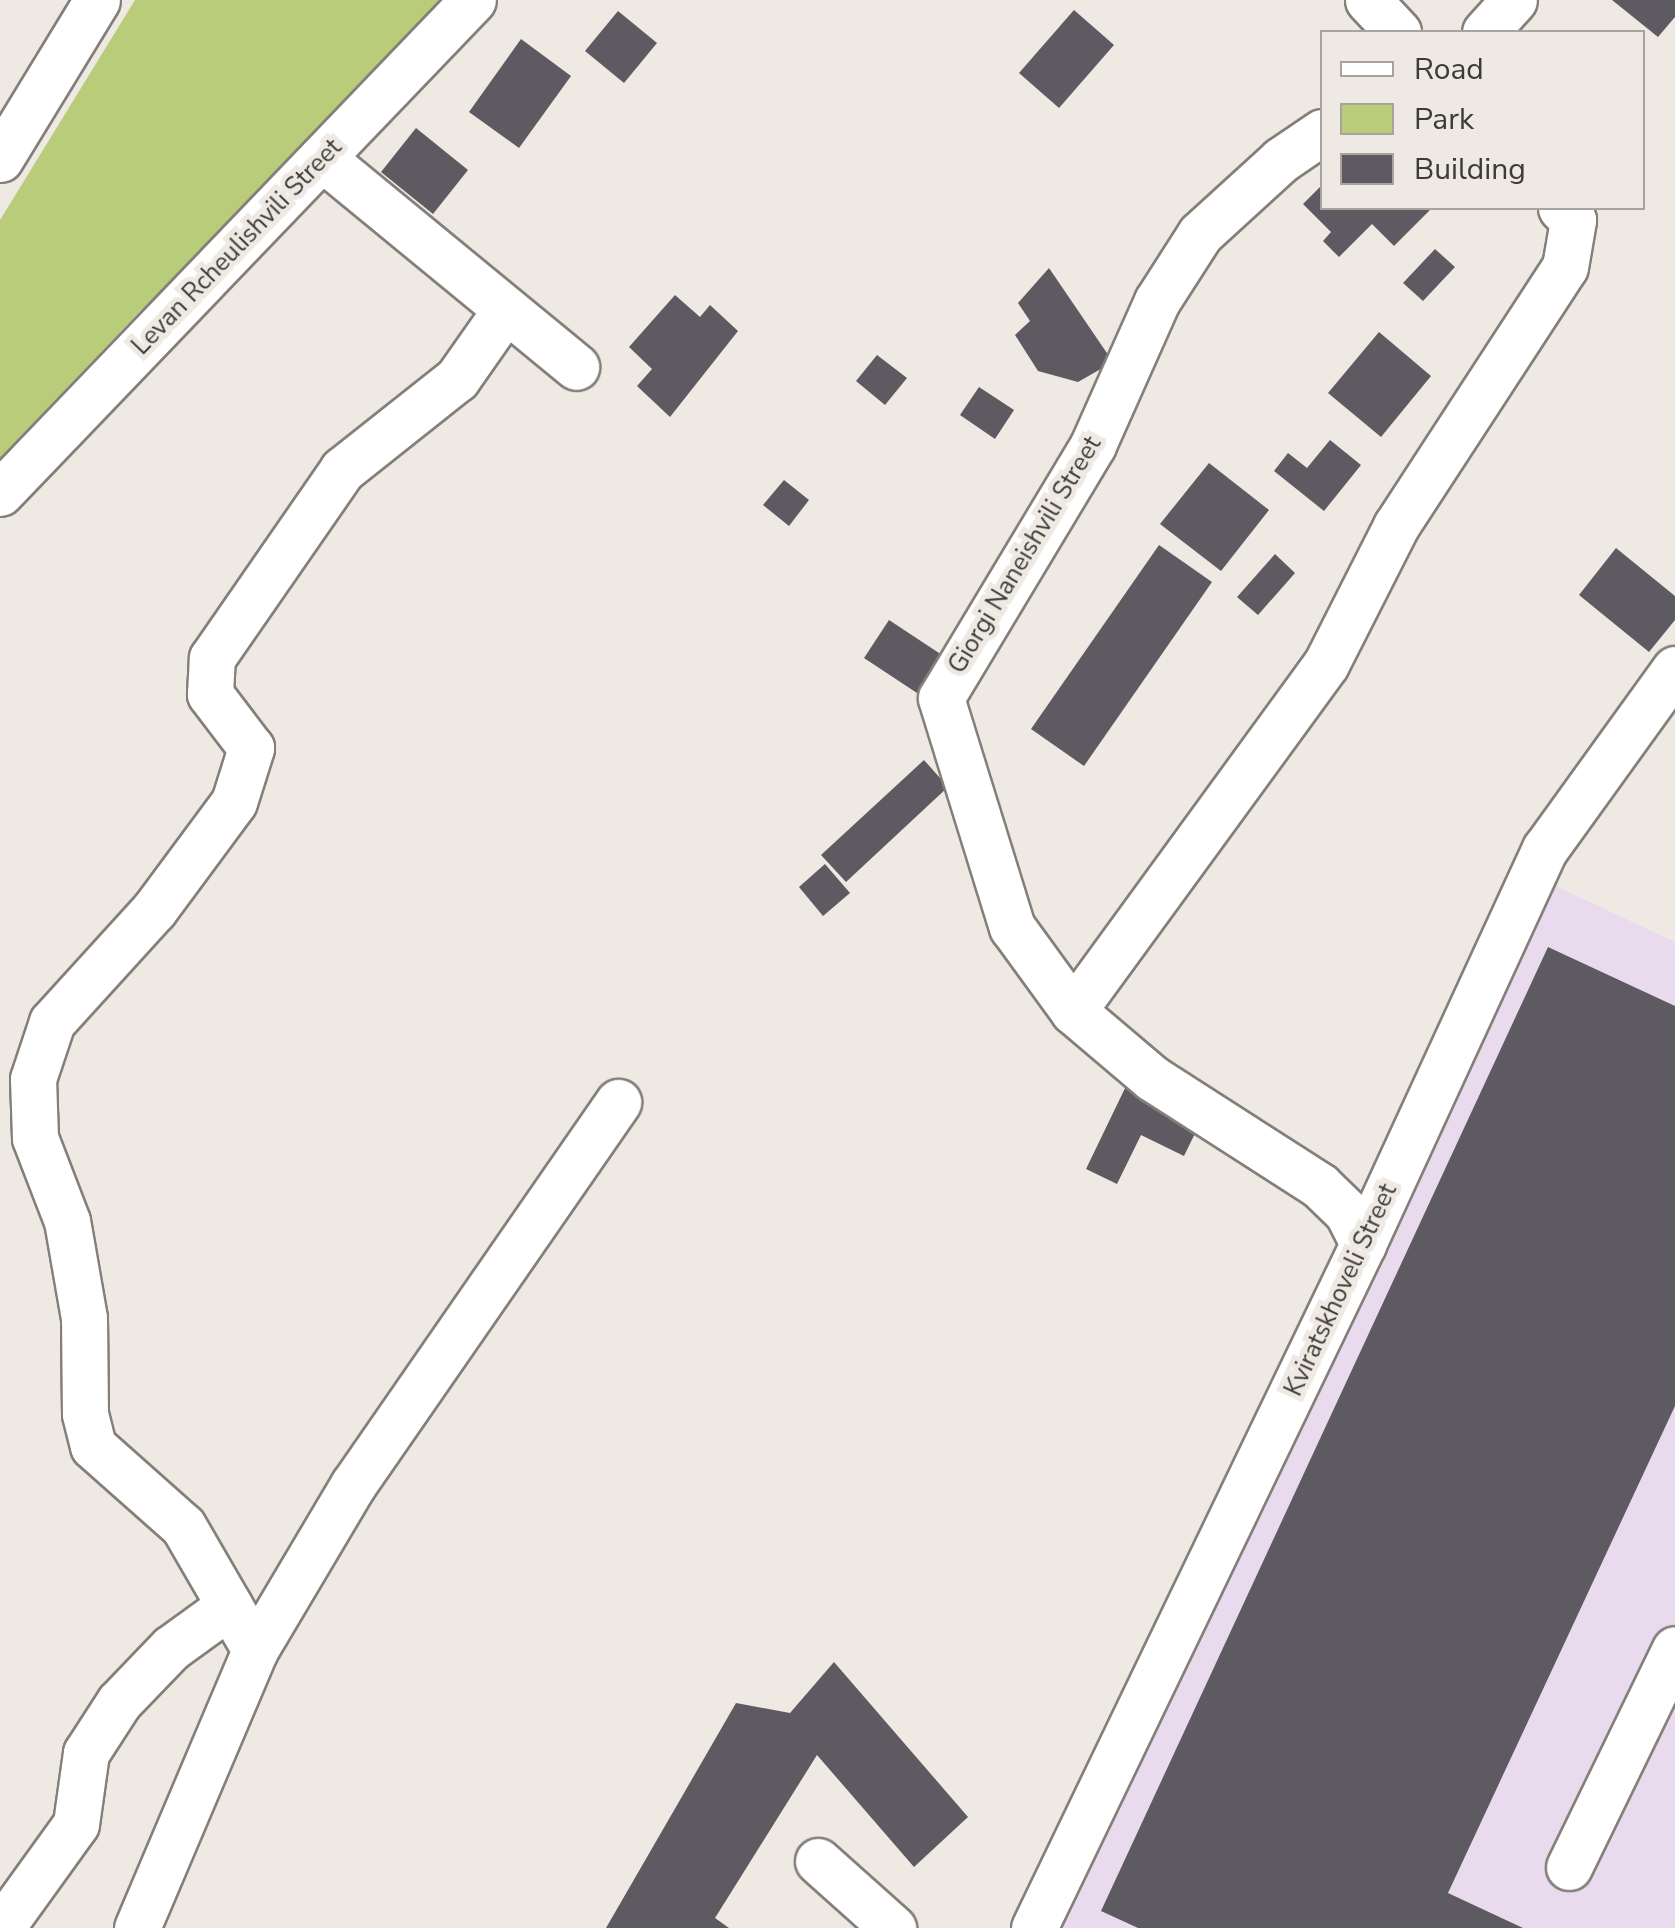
<!DOCTYPE html>
<html>
<head>
<meta charset="utf-8">
<style>
  body { margin:0 }
  #map { position:relative; width:1675px; height:1928px; overflow:hidden; background:#eee9e2; font-family:"Nunito Sans",sans-serif }
  div>[style] { position:absolute }
  .industrial>* { inset:0; background:#e9daed }
  .green>* { inset:0; background:#b8cc7a }
  .building>* { inset:0; background:#5d5b61 }
  .roads { filter:drop-shadow(2px 0 #847f79) drop-shadow(-2px 0 #847f79) drop-shadow(0 2px #847f79) drop-shadow(0 -2px #847f79) }
  .minor>* { height:45px; margin:-22.5px; padding:0 22.5px; transform-origin:22.5px; border-radius:22.5px; background:#fff }
  span { translate:-50% -50%; white-space:nowrap; text-align:center; line-height:1.15; -webkit-text-stroke:10px #eee9e2; paint-order:stroke }
  .street-label { font-size:25px; color:#3d3b38 }
  .legend { position:absolute; left:1320px; top:30px; width:325px; height:180px; box-sizing:border-box; background:#eee9e2; border:2px solid #a7a39e; margin:0; padding:12px 18px; list-style:none; font-size:30px; color:#3d3b38 }
  .legend li { display:flex; align-items:center; gap:20px; height:50px }
  .legend b { width:50px; border:2px solid #a7a39e }
</style>
</head>
<body>
<div id="map">
  <div class="industrial">
    <i style="clip-path:polygon(1549px 883px,1675px 942px,1675px 1928px,1050px 1928px)"></i>
  </div>
  <div class="green">
    <i style="clip-path:polygon(135px 0,447px 0,349px 119px,140px 311px,0 458px,0 220px)"></i>
  </div>
  <div class="building">
    <i style="clip-path:polygon(1612px 0,1675px 0,1675px 17px,1658px 37px)"></i>
    <i style="clip-path:polygon(1074px 10px,1114px 45px,1059px 108px,1019px 73px)"></i>
    <i style="clip-path:polygon(618px 11px,657px 43px,624px 83px,585px 51px)"></i>
    <i style="clip-path:polygon(521px 39px,571px 76px,519px 148px,469px 112px)"></i>
    <i style="clip-path:polygon(416px 128px,468px 170px,433px 214px,381px 172px)"></i>
    <i style="clip-path:polygon(1322px 185px,1322px 208px,1432px 208px,1394px 246px,1372px 224px,1339px 257px,1323px 241px,1331px 232px,1303px 204px)"></i>
    <i style="clip-path:polygon(1435px 249px,1455px 267px,1423px 301px,1403px 283px)"></i>
    <i style="clip-path:polygon(1049px 268px,1113px 362px,1078px 382px,1038px 371px,1015px 335px,1030px 321px,1018px 303px)"></i>
    <i style="clip-path:polygon(675px 295px,700px 317px,710px 305px,738px 331px,670px 417px,637px 386px,652px 369px,629px 347px)"></i>
    <i style="clip-path:polygon(1379px 332px,1431px 376px,1381px 437px,1328px 393px)"></i>
    <i style="clip-path:polygon(877px 355px,907px 378px,885px 405px,856px 381px)"></i>
    <i style="clip-path:polygon(979px 387px,1014px 410px,995px 439px,960px 415px)"></i>
    <i style="clip-path:polygon(1330px 440px,1361px 465px,1324px 511px,1274px 471px,1288px 453px,1307px 468px)"></i>
    <i style="clip-path:polygon(1209px 463px,1269px 510px,1221px 571px,1160px 524px)"></i>
    <i style="clip-path:polygon(784px 480px,809px 500px,789px 526px,763px 505px)"></i>
    <i style="clip-path:polygon(1159px 545px,1212px 582px,1084px 766px,1031px 729px)"></i>
    <i style="clip-path:polygon(1616px 548px,1675px 596px,1675px 620px,1649px 652px,1579px 595px)"></i>
    <i style="clip-path:polygon(1275px 554px,1295px 573px,1258px 615px,1237px 597px)"></i>
    <i style="clip-path:polygon(889px 620px,942px 655px,917px 693px,864px 658px)"></i>
    <i style="clip-path:polygon(924px 760px,948px 787px,846px 882px,821px 855px)"></i>
    <i style="clip-path:polygon(825px 864px,850px 893px,823px 916px,799px 887px)"></i>
    <i style="clip-path:polygon(1548px 947px,1675px 1006px,1675px 1406px,1448px 1893px,1523px 1928px,1138px 1928px,1101px 1911px)"></i>
    <i style="clip-path:polygon(1128px 1082px,1202px 1119px,1184px 1156px,1141px 1135px,1117px 1184px,1086px 1169px)"></i>
    <i style="clip-path:polygon(834px 1662px,968px 1817px,914px 1867px,817px 1755px,715px 1918px,729px 1928px,606px 1928px,736px 1703px,790px 1713px)"></i>
  </div>
  <div class="roads">
    <div class="minor">
      <i style="left:1368px;top:0;width:44px;rotate:46.8deg"></i>
      <i style="left:1485px;top:32px;width:43px;rotate:-47.8deg"></i>
      <i style="left:1322px;top:132px;width:50px;rotate:145.7deg"></i>
      <i style="left:1281px;top:160px;width:110px;rotate:137.6deg"></i>
      <i style="left:1200px;top:234px;width:80px;rotate:122.7deg"></i>
      <i style="left:1157px;top:301px;width:158px;rotate:114deg"></i>
      <i style="left:1093px;top:445px;width:295px;rotate:121deg"></i>
      <i style="left:941px;top:698px;width:240px;rotate:72.8deg"></i>
      <i style="left:1012px;top:927px;width:104px;rotate:54deg"></i>
      <i style="left:1073px;top:1011px;width:104px;rotate:40.3deg"></i>
      <i style="left:1152px;top:1078px;width:200px;rotate:32.7deg"></i>
      <i style="left:1320px;top:1186px;width:37px;rotate:44deg"></i>
      <i style="left:1347px;top:1212px;width:36px;rotate:63deg"></i>
      <i style="left:322px;top:158px;width:329px;rotate:39.4deg"></i>
      <i style="left:0;top:159px;width:186px;rotate:-58.6deg"></i>
      <i style="left:0;top:493px;width:683px;rotate:-46.19deg"></i>
      <i style="left:1073px;top:1011px;width:429px;rotate:-53.9deg"></i>
      <i style="left:1326px;top:664px;width:155px;rotate:-63.1deg"></i>
      <i style="left:1396px;top:526px;width:309px;rotate:-56.9deg"></i>
      <i style="left:1565px;top:267px;width:48px;rotate:-80.3deg"></i>
      <i style="left:1573px;top:220px;width:17px;rotate:-135deg"></i>
      <i style="left:255px;top:1650px;width:143px;rotate:-120.1deg"></i>
      <i style="left:183px;top:1526px;width:120px;rotate:-138.4deg"></i>
      <i style="left:93px;top:1446px;width:33px;rotate:-104deg"></i>
      <i style="left:85px;top:1414px;width:96px;rotate:-90.6deg"></i>
      <i style="left:84px;top:1318px;width:98px;rotate:-99.9deg"></i>
      <i style="left:67px;top:1221px;width:89px;rotate:-111.1deg"></i>
      <i style="left:35px;top:1138px;width:59px;rotate:-91.9deg"></i>
      <i style="left:33px;top:1079px;width:60px;rotate:-71.6deg"></i>
      <i style="left:52px;top:1022px;width:151px;rotate:-47.7deg"></i>
      <i style="left:154px;top:910px;width:134px;rotate:-53.5deg"></i>
      <i style="left:234px;top:802px;width:57px;rotate:-72.5deg"></i>
      <i style="left:251px;top:748px;width:68px;rotate:-127.2deg"></i>
      <i style="left:210px;top:694px;width:36px;rotate:-87deg"></i>
      <i style="left:212px;top:658px;width:229px;rotate:-55.3deg"></i>
      <i style="left:342px;top:470px;width:147px;rotate:-38.4deg"></i>
      <i style="left:457px;top:379px;width:85px;rotate:-55deg"></i>
      <i style="left:818px;top:1861px;width:101px;rotate:41.8deg"></i>
      <i style="left:1569px;top:1867px;width:242px;rotate:-64.1deg"></i>
      <i style="left:1px;top:1928px;width:128px;rotate:-54.2deg"></i>
      <i style="left:76px;top:1824px;width:72px;rotate:-82deg"></i>
      <i style="left:86px;top:1753px;width:61px;rotate:-57.1deg"></i>
      <i style="left:119px;top:1702px;width:75px;rotate:-46.1deg"></i>
      <i style="left:171px;top:1648px;width:72px;rotate:-35.9deg"></i>
      <i style="left:137px;top:1928px;width:302px;rotate:-67deg"></i>
      <i style="left:255px;top:1650px;width:192px;rotate:-59.3deg"></i>
      <i style="left:353px;top:1485px;width:466px;rotate:-55.3deg"></i>
      <i style="left:1034px;top:1928px;width:759px;rotate:-64.31deg"></i>
      <i style="left:1363px;top:1244px;width:435px;rotate:-65.3deg"></i>
      <i style="left:1545px;top:849px;width:222px;rotate:-54.2deg"></i>
    </div>
  </div>
  <div class="street-label">
    <span style="left:237px;top:247px;rotate:-46deg">Levan Rcheulishvili Street</span>
    <span style="left:1025px;top:555px;rotate:-59deg">Giorgi Naneishvili Street</span>
    <span style="left:1341px;top:1290px;rotate:-65deg">Kviratskhoveli Street</span>
  </div>
  <ul class="legend">
  <li><b style="height:12px;background:#fff"></b>Road</li>
  <li><b style="height:28px;background:#b8cc7a"></b>Park</li>
  <li><b style="height:28px;background:#5d5b61"></b>Building</li>
  </ul>
</div>
</body>
</html>
